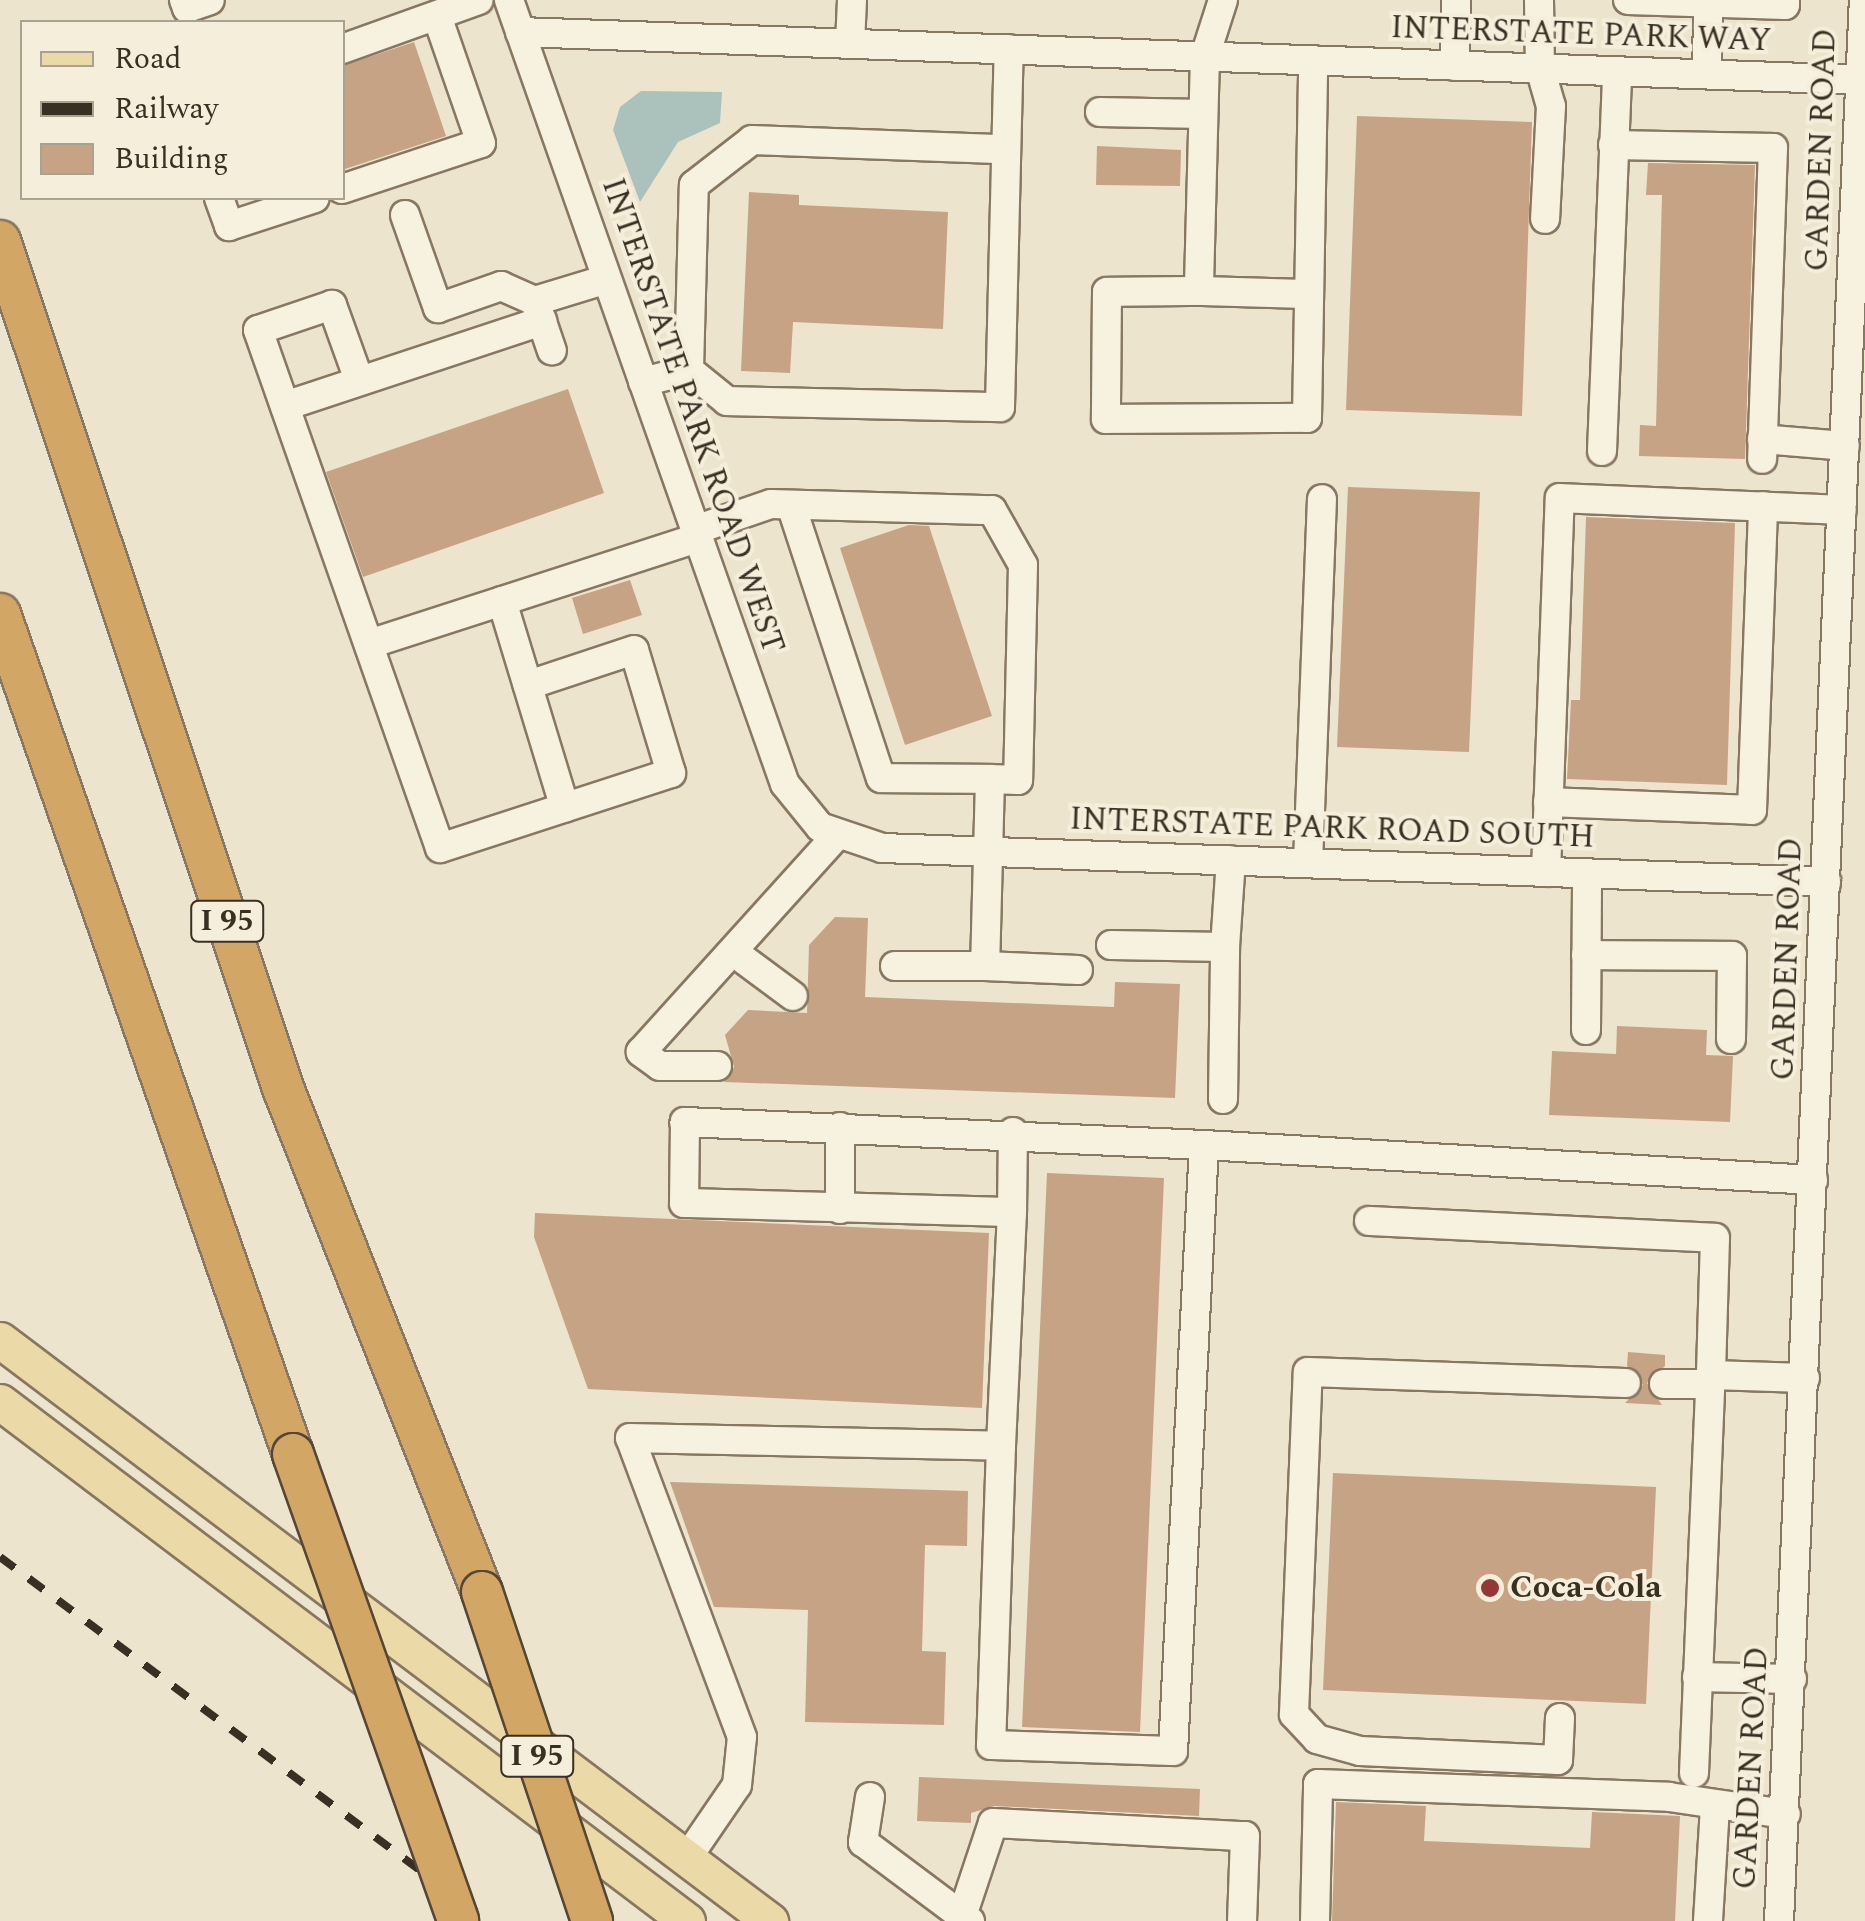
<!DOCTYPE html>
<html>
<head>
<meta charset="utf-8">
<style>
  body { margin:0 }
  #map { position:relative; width:1865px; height:1921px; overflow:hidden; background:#ece4cc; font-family:Spectral,serif }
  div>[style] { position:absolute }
  .water>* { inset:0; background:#abc1bc }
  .building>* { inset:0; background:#c7a385 }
  .roads { filter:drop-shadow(2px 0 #887761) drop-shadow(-2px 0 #887761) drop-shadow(0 2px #887761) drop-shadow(0 -2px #887761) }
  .minor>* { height:28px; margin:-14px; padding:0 14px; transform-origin:14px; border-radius:14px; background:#f7f1df }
  .major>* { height:35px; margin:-17.5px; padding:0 17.5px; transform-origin:17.5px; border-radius:17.5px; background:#ebd9a8 }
  .highway>* { height:40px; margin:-20px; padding:0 20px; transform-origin:20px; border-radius:20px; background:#d2a765 }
  .rail>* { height:8px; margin-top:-4px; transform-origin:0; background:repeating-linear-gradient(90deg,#3a2f23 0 18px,transparent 0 36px) }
  .bridges { filter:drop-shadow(2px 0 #564634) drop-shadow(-2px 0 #564634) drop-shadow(0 2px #564634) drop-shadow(0 -2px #564634) }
  .highway-bridge>* { height:40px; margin:-20px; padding:0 20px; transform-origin:20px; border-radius:20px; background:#d2a765 }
  .dots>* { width:28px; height:28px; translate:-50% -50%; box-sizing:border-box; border:5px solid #f4eedb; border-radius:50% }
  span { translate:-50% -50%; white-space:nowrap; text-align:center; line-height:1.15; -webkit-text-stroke:8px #f4eedb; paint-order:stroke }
  .shield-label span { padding:2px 8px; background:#f4eedb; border:2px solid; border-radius:8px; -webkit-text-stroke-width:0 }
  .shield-label { font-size:30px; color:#3a2f23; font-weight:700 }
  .street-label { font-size:32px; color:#3a2f23 }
  .poi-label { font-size:32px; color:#3a2f23; font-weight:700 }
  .left { translate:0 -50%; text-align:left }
  .legend { position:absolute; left:20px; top:20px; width:325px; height:180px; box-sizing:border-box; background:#f4eedb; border:2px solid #aaa291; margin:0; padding:12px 18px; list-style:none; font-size:30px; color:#3a2f23 }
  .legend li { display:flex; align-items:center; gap:20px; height:50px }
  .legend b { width:50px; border:2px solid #aaa291 }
</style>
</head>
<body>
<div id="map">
  <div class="water">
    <i style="clip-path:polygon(641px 91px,722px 92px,720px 123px,678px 142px,640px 202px,613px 130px,620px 107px)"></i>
  </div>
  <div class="building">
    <i style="clip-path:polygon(414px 42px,446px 136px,342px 170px,342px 66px)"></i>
    <i style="clip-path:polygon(1357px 116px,1532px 122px,1522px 416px,1346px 410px)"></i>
    <i style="clip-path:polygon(1097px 146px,1181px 150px,1180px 186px,1096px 185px)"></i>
    <i style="clip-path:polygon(1648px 163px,1755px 165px,1745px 459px,1639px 456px,1640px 425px,1656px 426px,1662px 195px,1646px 195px)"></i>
    <i style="clip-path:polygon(749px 192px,799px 195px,799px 205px,948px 212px,943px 329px,793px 322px,790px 373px,741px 371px)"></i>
    <i style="clip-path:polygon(568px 389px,604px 493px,363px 577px,326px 472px)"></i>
    <i style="clip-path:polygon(1348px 487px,1480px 492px,1469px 752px,1337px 747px)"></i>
    <i style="clip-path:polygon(1586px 517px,1735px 523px,1727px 785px,1567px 779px,1571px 700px,1580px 700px)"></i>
    <i style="clip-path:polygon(909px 525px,929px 526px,992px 716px,905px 745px,840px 548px)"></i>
    <i style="clip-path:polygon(630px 580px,642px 615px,583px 634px,572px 598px)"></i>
    <i style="clip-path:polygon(835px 917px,868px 918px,865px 997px,1114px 1007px,1115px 982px,1180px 984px,1175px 1098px,724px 1082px,734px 1067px,725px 1035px,748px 1010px,807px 1013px,809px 945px)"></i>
    <i style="clip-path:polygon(1617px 1026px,1707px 1030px,1706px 1055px,1733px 1056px,1730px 1122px,1549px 1115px,1552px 1051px,1616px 1054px)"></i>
    <i style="clip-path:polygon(1047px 1173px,1164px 1178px,1140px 1732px,1022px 1727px)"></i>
    <i style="clip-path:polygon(535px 1213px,989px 1233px,982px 1408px,588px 1389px,534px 1237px)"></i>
    <i style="clip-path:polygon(1628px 1352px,1665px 1355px,1665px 1366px,1647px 1383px,1662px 1405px,1625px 1403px,1643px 1385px,1627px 1366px)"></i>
    <i style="clip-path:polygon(1333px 1473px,1656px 1487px,1646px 1704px,1323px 1690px)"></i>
    <i style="clip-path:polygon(670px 1482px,968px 1491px,967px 1546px,925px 1545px,922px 1651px,946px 1652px,944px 1725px,805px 1722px,808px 1610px,714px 1607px)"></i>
    <i style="clip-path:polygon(919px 1777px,1200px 1789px,1199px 1816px,994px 1806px,971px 1813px,971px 1823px,917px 1821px)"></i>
    <i style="clip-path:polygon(1336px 1802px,1426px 1806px,1424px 1841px,1590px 1848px,1592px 1812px,1680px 1816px,1675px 1921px,1332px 1921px)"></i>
  </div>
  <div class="roads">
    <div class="minor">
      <i style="left:184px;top:0;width:9px;rotate:69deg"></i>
      <i style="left:187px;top:8px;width:24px;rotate:-19deg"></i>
      <i style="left:509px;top:0;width:831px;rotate:70.61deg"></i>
      <i style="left:785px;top:784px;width:55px;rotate:50.9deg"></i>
      <i style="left:820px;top:827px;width:65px;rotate:18.7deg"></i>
      <i style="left:882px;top:848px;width:945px;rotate:2.06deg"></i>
      <i style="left:1223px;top:0;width:59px;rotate:107.8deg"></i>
      <i style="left:1205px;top:56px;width:235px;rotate:91.5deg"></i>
      <i style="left:1199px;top:291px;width:92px;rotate:179.4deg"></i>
      <i style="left:1107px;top:292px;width:127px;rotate:90.5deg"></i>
      <i style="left:1106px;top:419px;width:201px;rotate:-0.3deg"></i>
      <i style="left:1307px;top:418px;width:358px;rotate:-89deg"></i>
      <i style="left:1539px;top:0;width:68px;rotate:89.2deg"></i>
      <i style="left:1540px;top:68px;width:40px;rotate:74deg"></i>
      <i style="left:1551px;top:106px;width:113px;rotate:93deg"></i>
      <i style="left:1628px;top:0;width:157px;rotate:1.8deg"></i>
      <i style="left:1785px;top:5px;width:5px;rotate:-90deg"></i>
      <i style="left:520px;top:32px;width:1341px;rotate:2.05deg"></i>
      <i style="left:850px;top:44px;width:44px;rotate:-87.4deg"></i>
      <i style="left:342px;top:49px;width:145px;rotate:-19.7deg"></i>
      <i style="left:1455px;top:66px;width:66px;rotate:-89.1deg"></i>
      <i style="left:1706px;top:74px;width:71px;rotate:-87.6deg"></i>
      <i style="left:1100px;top:112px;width:103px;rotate:1.1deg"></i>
      <i style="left:1613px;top:145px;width:160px;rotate:1.1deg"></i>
      <i style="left:1773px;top:148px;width:311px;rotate:92deg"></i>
      <i style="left:342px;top:189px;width:146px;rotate:-18.3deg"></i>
      <i style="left:481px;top:143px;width:134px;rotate:-109.1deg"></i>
      <i style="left:219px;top:198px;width:30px;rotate:70deg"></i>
      <i style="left:229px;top:226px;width:90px;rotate:-18deg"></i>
      <i style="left:405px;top:215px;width:99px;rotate:70.5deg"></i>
      <i style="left:438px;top:308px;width:67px;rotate:-19.2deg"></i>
      <i style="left:501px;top:286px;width:37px;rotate:24deg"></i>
      <i style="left:535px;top:301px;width:75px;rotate:-17deg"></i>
      <i style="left:1199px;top:291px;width:109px;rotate:1.6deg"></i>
      <i style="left:537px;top:307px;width:46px;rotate:71.2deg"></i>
      <i style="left:689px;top:370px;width:185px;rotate:-88.5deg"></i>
      <i style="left:694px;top:185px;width:73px;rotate:-37.8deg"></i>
      <i style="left:752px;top:140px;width:251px;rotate:2.1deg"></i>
      <i style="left:359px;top:380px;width:80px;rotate:-109.8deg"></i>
      <i style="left:332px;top:305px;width:78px;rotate:161.3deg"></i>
      <i style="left:258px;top:330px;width:549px;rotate:70.64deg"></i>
      <i style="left:440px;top:848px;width:243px;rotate:-18deg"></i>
      <i style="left:671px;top:773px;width:128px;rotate:-106.7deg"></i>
      <i style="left:634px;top:650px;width:112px;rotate:161.7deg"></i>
      <i style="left:643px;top:382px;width:48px;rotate:-14.6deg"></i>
      <i style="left:689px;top:370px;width:49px;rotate:39.2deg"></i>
      <i style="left:727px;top:401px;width:273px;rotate:1.3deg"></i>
      <i style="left:1000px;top:407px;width:358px;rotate:-88.6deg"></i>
      <i style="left:285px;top:406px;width:271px;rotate:-18.3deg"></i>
      <i style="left:1762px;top:439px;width:83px;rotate:4.8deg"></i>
      <i style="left:1602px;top:451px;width:378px;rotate:-87.7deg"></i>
      <i style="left:791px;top:505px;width:287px;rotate:71.8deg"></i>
      <i style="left:881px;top:778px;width:109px;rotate:0.5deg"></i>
      <i style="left:695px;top:530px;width:80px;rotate:-18.9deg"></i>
      <i style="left:771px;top:504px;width:221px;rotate:1.6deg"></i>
      <i style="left:992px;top:510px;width:63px;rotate:60.6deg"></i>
      <i style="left:1023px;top:565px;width:215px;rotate:91.3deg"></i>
      <i style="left:1018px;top:780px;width:28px;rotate:-178deg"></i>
      <i style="left:990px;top:779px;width:187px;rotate:91.5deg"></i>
      <i style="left:985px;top:966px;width:90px;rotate:180deg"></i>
      <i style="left:502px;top:601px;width:216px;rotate:73.1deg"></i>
      <i style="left:369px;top:644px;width:346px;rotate:-17.9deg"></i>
      <i style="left:1548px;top:802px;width:204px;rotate:2.2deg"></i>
      <i style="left:1752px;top:810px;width:304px;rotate:-87.9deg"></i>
      <i style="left:1308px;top:863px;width:364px;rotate:-87.8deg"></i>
      <i style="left:1546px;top:872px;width:374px;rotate:-87.9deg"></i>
      <i style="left:1560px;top:498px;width:282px;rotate:2.4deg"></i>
      <i style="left:1111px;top:945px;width:114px;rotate:1deg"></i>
      <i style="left:1225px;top:947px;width:87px;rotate:-86.1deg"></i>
      <i style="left:735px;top:953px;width:72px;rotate:36.6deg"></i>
      <i style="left:1586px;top:955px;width:146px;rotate:0.4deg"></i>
      <i style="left:1732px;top:956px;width:83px;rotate:90.7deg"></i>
      <i style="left:985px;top:966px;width:93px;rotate:2.5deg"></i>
      <i style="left:1586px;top:1030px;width:157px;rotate:-89.6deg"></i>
      <i style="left:717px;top:1066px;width:57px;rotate:180deg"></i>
      <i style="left:660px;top:1066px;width:24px;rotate:-144deg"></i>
      <i style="left:641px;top:1052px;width:291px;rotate:-47.9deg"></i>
      <i style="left:1223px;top:1099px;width:152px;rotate:-89.2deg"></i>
      <i style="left:1204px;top:1145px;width:610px;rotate:3.29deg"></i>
      <i style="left:840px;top:1209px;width:82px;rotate:-90deg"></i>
      <i style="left:1012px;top:1212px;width:80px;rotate:-89.3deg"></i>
      <i style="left:1369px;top:1221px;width:346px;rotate:2.8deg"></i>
      <i style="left:1715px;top:1238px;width:137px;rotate:91.7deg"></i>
      <i style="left:1711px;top:1375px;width:94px;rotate:1.8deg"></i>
      <i style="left:1664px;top:1384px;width:47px"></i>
      <i style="left:1697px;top:1677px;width:95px;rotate:1.2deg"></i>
      <i style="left:1560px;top:1718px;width:42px;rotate:92.7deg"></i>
      <i style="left:1558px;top:1760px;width:198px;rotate:-177.4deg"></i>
      <i style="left:1360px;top:1751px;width:45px;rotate:-164.4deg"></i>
      <i style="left:1317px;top:1739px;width:34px;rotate:-133deg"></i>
      <i style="left:1294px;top:1714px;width:342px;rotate:-87.7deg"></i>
      <i style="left:1308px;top:1372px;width:318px;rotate:2deg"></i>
      <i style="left:1694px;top:1773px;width:398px;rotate:-87.6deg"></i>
      <i style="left:870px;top:1797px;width:46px;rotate:98.8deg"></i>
      <i style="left:863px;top:1842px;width:124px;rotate:36.8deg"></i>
      <i style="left:962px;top:1916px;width:6px;rotate:121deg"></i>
      <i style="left:687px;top:1858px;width:88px;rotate:-55.6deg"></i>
      <i style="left:737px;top:1785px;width:48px;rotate:-84.1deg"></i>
      <i style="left:742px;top:1737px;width:319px;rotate:-110.5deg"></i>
      <i style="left:630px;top:1438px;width:371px;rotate:1.2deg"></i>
      <i style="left:1001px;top:1446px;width:299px;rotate:91.9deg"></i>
      <i style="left:991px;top:1745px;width:182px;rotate:1.9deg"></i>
      <i style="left:1173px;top:1751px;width:607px;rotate:-87.07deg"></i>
      <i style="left:1204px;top:1145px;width:520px;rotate:-177.46deg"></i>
      <i style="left:685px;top:1122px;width:81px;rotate:90.7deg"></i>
      <i style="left:684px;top:1203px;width:328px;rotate:1.6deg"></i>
      <i style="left:1012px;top:1212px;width:234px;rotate:92.7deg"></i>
      <i style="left:970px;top:1921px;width:9px;rotate:-148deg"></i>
      <i style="left:962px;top:1916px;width:98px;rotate:-71.6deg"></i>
      <i style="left:993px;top:1823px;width:252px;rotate:3deg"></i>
      <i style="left:1245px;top:1836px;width:85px;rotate:92deg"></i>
      <i style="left:1315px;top:1921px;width:137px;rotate:-88.7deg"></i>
      <i style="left:1318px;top:1784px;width:351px;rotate:2.1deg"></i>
      <i style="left:1669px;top:1797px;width:118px;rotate:8.3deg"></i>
      <i style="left:1708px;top:1921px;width:116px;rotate:-86.5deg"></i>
      <i style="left:1779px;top:1921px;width:1923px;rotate:-87.47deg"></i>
    </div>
    <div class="major">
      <i style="left:0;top:1340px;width:965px;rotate:37.04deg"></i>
      <i style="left:0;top:1402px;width:861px;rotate:37.07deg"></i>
    </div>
    <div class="highway">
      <i style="left:0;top:241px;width:893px;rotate:71.52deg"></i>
      <i style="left:283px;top:1088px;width:542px;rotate:68.45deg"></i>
      <i style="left:0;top:614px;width:890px;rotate:70.77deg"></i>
    </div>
  </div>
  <div class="rail">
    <i style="left:0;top:1557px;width:609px;rotate:36.72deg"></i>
  </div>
  <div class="bridges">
    <div class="highway-bridge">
      <i style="left:293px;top:1454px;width:495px;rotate:70.5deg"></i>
      <i style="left:482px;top:1592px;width:347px;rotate:71.5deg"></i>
    </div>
  </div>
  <div class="dots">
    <i style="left:1490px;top:1588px;background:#923936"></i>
  </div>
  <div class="shield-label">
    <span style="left:227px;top:921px">I 95</span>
    <span style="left:537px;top:1756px">I 95</span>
  </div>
  <div class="street-label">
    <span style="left:1581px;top:35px;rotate:2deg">INTERSTATE PARK WAY</span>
    <span style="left:1822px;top:150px;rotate:-88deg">GARDEN ROAD</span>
    <span style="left:692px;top:416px;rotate:71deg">INTERSTATE PARK ROAD WEST</span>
    <span style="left:1332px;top:829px;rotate:2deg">INTERSTATE PARK ROAD SOUTH</span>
    <span style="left:1788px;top:959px;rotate:-88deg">GARDEN ROAD</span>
    <span style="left:1752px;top:1768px;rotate:-87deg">GARDEN ROAD</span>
  </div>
  <div class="poi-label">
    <span class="left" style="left:1510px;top:1588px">Coca-Cola</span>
  </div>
  <ul class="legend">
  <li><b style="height:12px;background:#ebd9a8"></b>Road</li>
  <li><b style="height:12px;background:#3a2f23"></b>Railway</li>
  <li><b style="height:28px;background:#c7a385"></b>Building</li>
  </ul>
</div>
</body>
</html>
